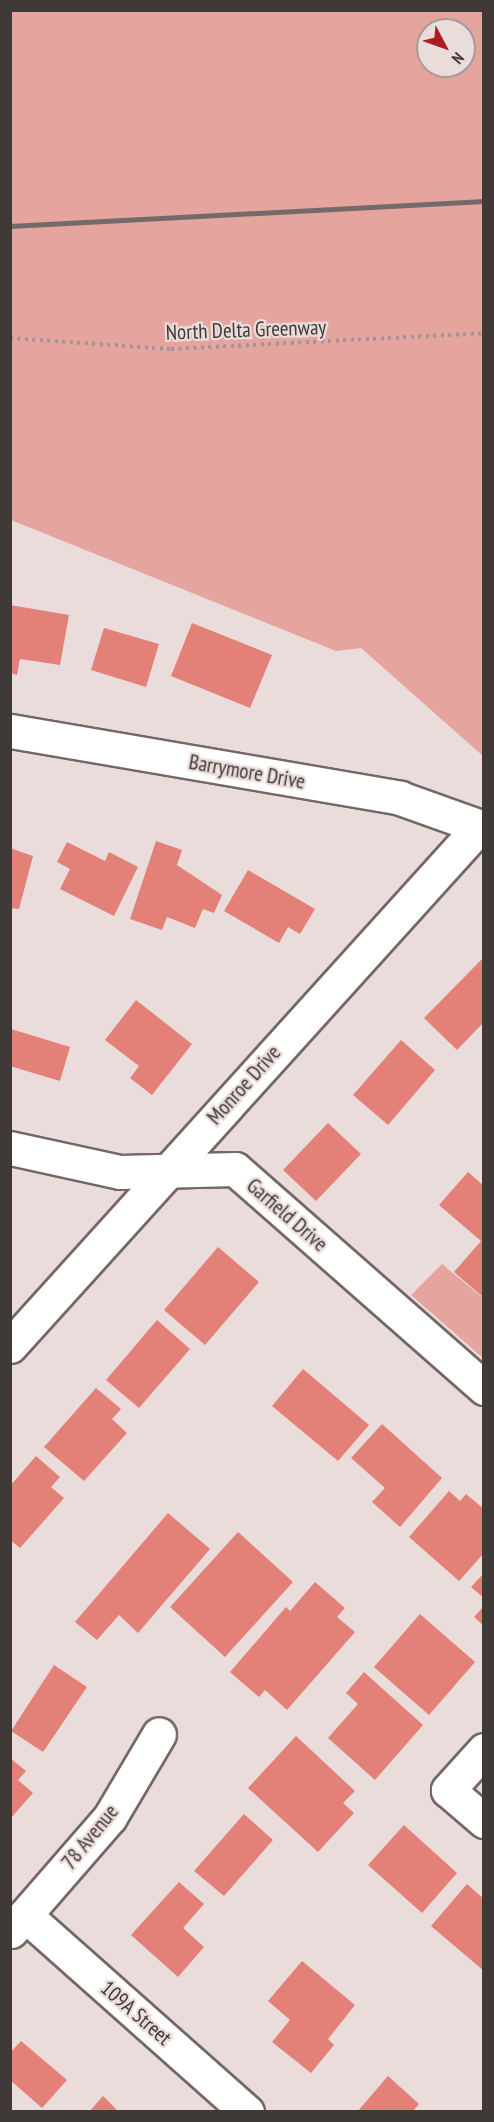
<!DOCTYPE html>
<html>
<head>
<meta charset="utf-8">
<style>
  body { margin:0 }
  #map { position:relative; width:494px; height:2122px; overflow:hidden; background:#eadcda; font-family:"PT Sans Narrow",sans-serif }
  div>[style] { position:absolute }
  .green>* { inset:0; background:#e5a49d }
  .building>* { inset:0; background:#e38077 }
  .path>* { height:4px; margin-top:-2px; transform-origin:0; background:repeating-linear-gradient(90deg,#a19695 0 3px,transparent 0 7.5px) }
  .roads { filter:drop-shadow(2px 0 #746766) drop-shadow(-2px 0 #746766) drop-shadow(0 2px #746766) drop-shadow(0 -2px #746766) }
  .street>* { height:33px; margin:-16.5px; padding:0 16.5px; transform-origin:16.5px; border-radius:16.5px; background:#fff }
  .rail>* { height:4.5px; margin:-2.25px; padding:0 2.25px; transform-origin:2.25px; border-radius:2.25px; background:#736a69 }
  span { translate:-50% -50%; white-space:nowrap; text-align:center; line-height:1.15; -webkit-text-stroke:4.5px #eadcda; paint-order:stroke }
  .street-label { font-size:21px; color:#3f3938 }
  .frame { position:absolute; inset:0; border:12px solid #3f3938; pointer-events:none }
  .north { position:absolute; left:416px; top:18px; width:60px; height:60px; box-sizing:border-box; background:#eadcda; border:2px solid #a69b99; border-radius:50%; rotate:131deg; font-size:16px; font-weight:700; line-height:24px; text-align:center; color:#3f3938 }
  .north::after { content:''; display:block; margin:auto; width:21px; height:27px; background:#ae1c20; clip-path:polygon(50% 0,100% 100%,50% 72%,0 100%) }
</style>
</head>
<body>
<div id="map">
  <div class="green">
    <i style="clip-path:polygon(evenodd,10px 11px,483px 11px,483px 756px,361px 648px,336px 651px,11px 520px,10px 11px,428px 30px,464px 30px,464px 66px,428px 66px,428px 30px)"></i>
    <i style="clip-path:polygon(442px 1264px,483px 1298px,483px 1358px,411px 1295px)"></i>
  </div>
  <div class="building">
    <i style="clip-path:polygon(10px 605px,69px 615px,60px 665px,20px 659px,17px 675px,10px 673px)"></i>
    <i style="clip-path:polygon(192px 623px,272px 655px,250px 708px,171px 676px)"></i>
    <i style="clip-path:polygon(104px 628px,159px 644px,146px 687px,91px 670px)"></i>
    <i style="clip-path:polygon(156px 841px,182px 850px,177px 865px,222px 895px,214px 913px,203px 909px,195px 928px,167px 917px,162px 930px,130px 919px)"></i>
    <i style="clip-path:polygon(67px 842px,105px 861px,109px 852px,138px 867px,114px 916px,60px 889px,70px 869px,57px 862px)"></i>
    <i style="clip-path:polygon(10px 848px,33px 856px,19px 909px,10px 908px)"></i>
    <i style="clip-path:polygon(248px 870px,315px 909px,300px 934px,288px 927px,279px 943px,224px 911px)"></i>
    <i style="clip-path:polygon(484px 957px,484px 1022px,457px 1050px,424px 1018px)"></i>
    <i style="clip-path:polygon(136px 1000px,192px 1044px,152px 1095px,130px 1078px,139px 1066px,105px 1040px)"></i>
    <i style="clip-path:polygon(11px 1029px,70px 1047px,60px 1081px,10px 1066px)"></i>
    <i style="clip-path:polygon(401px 1040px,435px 1070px,388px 1125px,353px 1095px)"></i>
    <i style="clip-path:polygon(328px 1123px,361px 1154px,316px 1201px,283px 1170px)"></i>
    <i style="clip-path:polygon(468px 1172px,484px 1186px,484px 1298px,454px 1272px,481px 1241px,439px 1205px)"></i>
    <i style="clip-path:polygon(218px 1247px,259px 1282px,205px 1345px,164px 1310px)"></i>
    <i style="clip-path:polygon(157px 1320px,190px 1349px,139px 1408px,106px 1380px)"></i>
    <i style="clip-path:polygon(303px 1369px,369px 1425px,338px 1461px,272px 1406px)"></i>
    <i style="clip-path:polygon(96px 1388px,121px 1409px,112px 1419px,127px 1433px,84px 1481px,44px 1447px)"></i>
    <i style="clip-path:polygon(382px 1424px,442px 1478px,400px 1527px,372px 1502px,385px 1488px,351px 1458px)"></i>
    <i style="clip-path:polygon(36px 1456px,60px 1477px,51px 1487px,64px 1498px,20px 1548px,10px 1540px,10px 1486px)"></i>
    <i style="clip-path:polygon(449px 1491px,460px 1501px,466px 1494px,484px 1509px,484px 1553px,459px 1581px,409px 1537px)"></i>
    <i style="clip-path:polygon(168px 1513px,210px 1549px,138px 1633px,119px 1615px,97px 1640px,75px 1622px)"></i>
    <i style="clip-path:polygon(238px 1532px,293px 1582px,225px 1657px,170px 1607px)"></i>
    <i style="clip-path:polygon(484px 1573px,484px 1598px,471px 1587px)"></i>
    <i style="clip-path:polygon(315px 1582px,345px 1608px,337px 1617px,355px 1632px,287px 1710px,265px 1690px,259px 1697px,230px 1672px,286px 1607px,290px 1611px)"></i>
    <i style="clip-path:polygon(484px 1606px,484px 1626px,474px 1617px)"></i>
    <i style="clip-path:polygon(420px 1614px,475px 1662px,429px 1715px,374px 1667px)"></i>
    <i style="clip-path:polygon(54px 1665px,87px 1687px,43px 1752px,11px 1731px)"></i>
    <i style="clip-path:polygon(364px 1672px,423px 1725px,375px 1780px,328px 1738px,358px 1704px,346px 1693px)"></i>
    <i style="clip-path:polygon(296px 1736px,355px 1791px,343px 1803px,354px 1813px,318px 1852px,248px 1788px)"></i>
    <i style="clip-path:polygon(10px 1758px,26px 1771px,18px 1780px,33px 1793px,10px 1819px)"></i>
    <i style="clip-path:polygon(244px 1814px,273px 1840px,224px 1896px,194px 1871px)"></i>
    <i style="clip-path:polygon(404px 1825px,457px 1873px,422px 1913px,368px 1865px)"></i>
    <i style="clip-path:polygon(179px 1882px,204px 1904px,183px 1928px,204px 1947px,178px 1977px,131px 1935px)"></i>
    <i style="clip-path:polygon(467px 1884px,484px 1899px,484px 1971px,431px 1926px)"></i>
    <i style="clip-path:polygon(302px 1961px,355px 2005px,328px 2039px,334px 2045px,311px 2073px,272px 2042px,290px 2020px,268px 2001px)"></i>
    <i style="clip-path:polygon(21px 2041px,67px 2080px,42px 2108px,10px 2080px,10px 2053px)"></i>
    <i style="clip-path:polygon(388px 2076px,419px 2104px,412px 2112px,357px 2112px)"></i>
    <i style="clip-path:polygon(103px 2096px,119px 2112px,89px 2112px)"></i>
  </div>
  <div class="path">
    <i style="left:10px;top:338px;width:161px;rotate:3.9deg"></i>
    <i style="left:171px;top:349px;width:313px;rotate:-2.9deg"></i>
  </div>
  <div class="roads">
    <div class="street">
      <i style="left:10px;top:731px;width:396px;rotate:9.7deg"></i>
      <i style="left:400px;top:798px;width:89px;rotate:19.7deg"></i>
      <i style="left:10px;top:1148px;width:113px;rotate:12.3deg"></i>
      <i style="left:120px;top:1172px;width:115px;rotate:-1.5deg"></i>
      <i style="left:235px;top:1169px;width:332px;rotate:41.3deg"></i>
      <i style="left:10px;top:1346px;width:701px;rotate:-47.89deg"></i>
      <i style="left:484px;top:1750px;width:54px;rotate:132deg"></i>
      <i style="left:448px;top:1790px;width:48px;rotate:40.7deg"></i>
      <i style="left:25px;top:1915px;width:297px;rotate:41.6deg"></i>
      <i style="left:11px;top:1931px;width:151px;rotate:-49deg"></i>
      <i style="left:110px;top:1817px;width:96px;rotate:-59.4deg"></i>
    </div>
  </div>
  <div class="rail">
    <i style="left:10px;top:226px;width:475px;rotate:-3deg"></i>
  </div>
  <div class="street-label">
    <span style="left:246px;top:330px;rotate:-2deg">North Delta Greenway</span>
    <span style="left:247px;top:772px;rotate:10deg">Barrymore Drive</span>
    <span style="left:244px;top:1085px;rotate:-48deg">Monroe Drive</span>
    <span style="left:287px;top:1215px;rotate:41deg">Garfield Drive</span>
    <span style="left:90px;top:1837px;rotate:-51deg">78 Avenue</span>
    <span style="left:136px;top:2013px;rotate:41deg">109A Street</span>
  </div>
  <div class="frame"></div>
  <div class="north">N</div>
</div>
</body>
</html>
